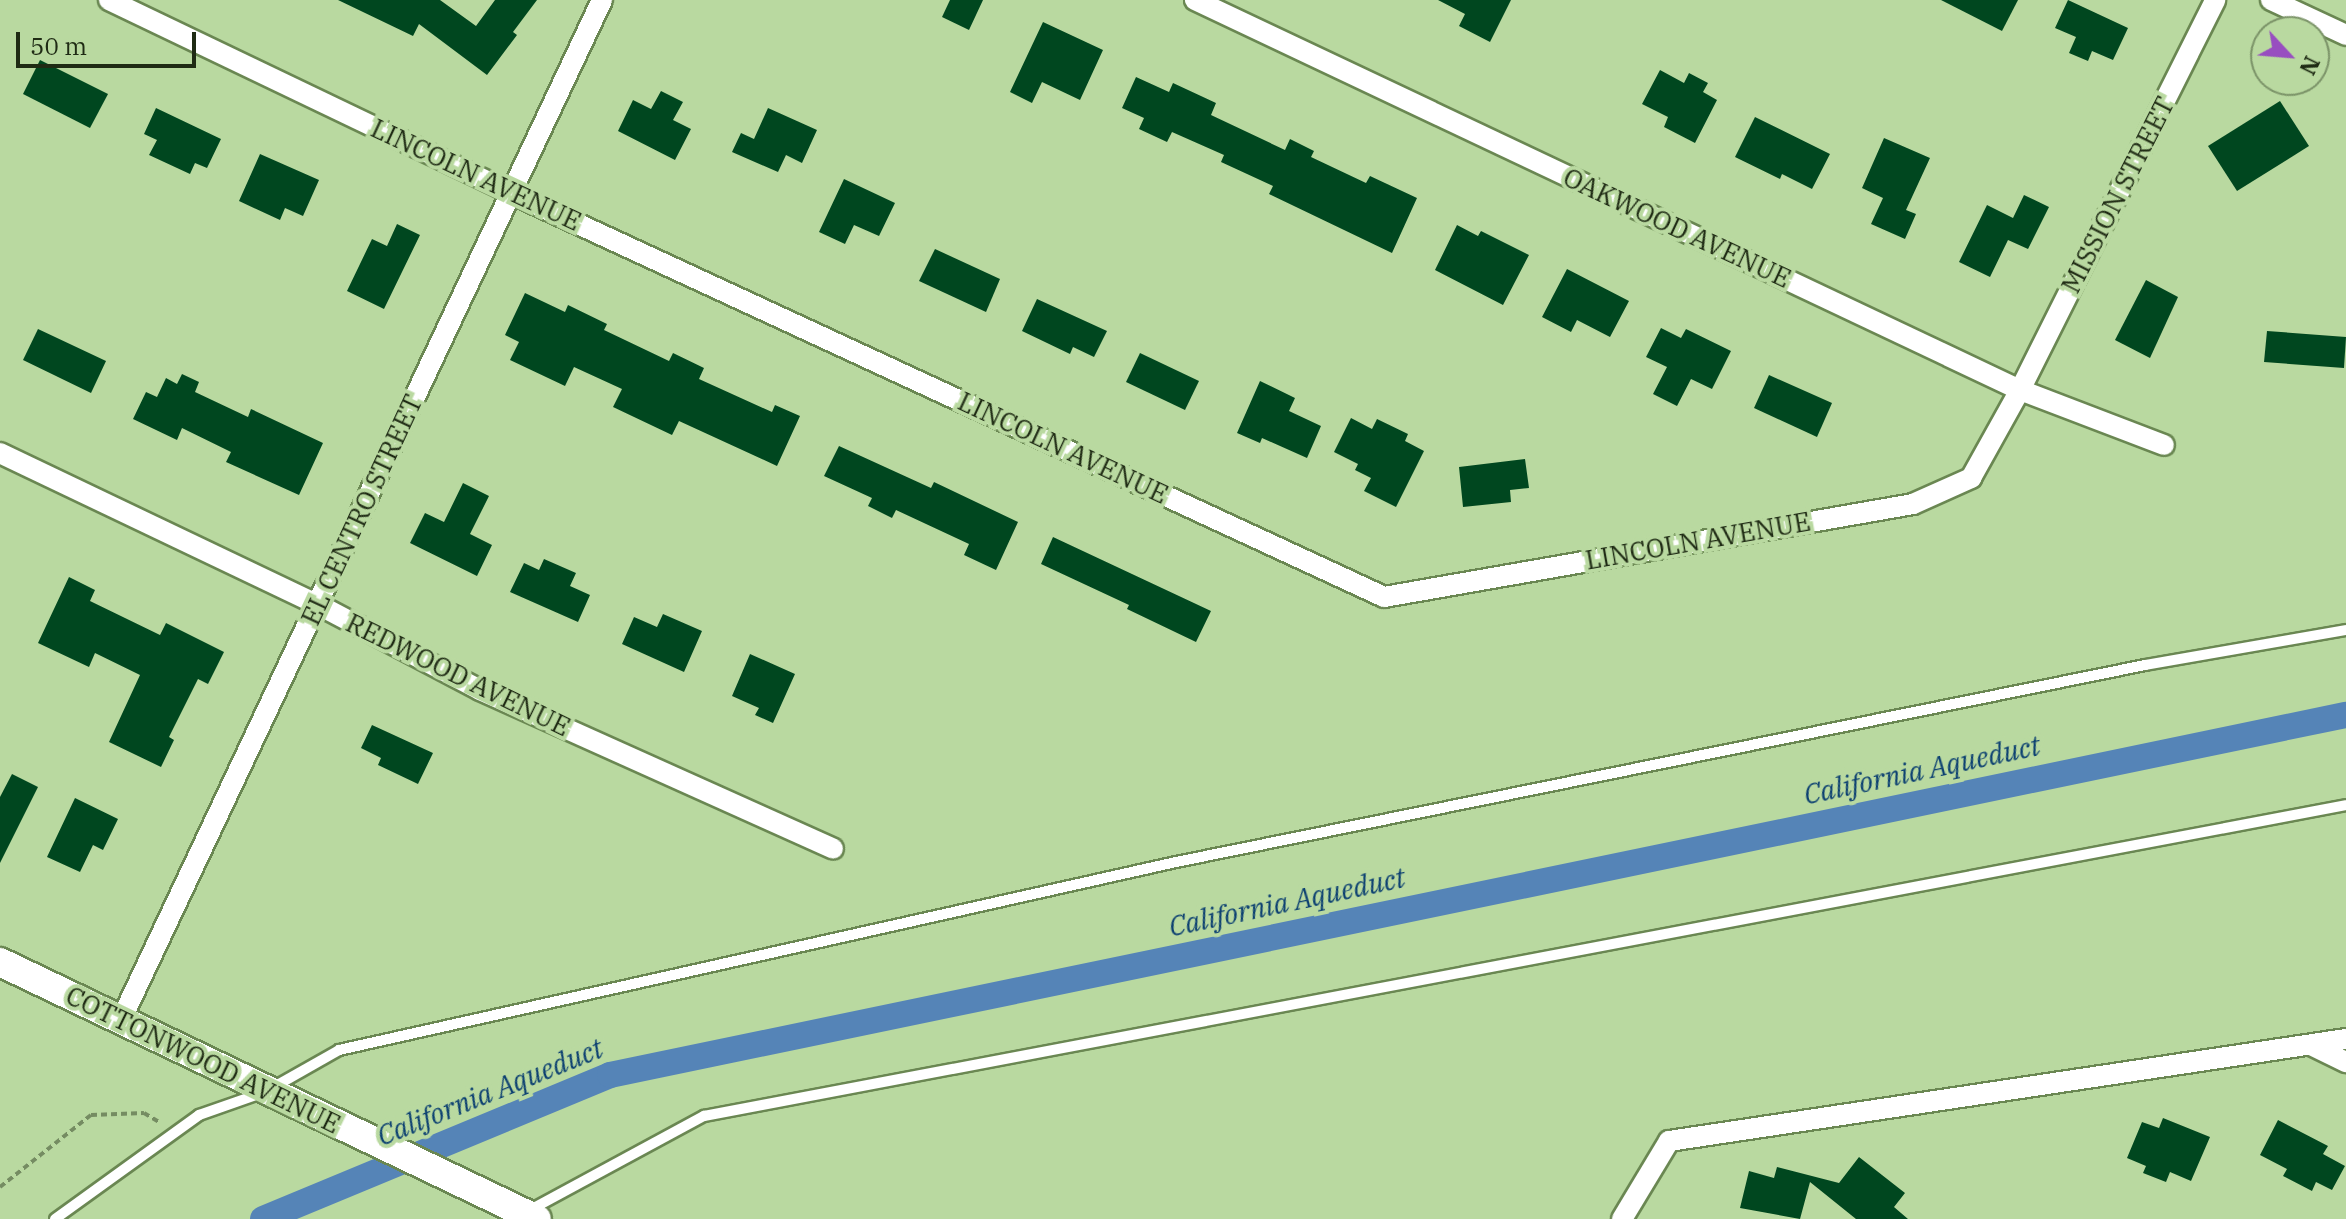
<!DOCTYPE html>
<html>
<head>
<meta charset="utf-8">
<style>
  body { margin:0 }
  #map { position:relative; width:2346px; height:1219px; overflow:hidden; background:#b9d9a0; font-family:"IBM Plex Serif",serif }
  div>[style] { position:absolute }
  .canal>* { height:26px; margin:-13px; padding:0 13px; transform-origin:13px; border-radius:13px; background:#5584b7 }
  .building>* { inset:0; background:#00471f }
  .path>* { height:4px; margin-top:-2px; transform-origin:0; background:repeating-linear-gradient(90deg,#758c62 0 6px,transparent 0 10px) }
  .roads { filter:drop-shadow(2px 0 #6a8752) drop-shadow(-2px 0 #6a8752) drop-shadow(0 2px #6a8752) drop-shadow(0 -2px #6a8752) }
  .lane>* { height:10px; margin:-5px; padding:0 5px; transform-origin:5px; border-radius:5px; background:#fff }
  .street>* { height:20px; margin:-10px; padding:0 10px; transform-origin:10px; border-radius:10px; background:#fff }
  .secondary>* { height:28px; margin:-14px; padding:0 14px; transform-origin:14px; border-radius:14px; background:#fff }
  span { translate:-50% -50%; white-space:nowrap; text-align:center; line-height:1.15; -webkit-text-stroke:8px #b9d9a0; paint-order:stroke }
  .street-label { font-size:26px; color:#1f2b14 }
  .water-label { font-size:28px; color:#0c4071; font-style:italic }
  .north { position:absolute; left:2250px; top:16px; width:80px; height:80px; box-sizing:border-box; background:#b9d9a0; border:2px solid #7b9368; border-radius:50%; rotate:116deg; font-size:22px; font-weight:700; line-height:32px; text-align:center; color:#1f2b14 }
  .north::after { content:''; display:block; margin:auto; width:28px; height:36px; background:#984ec0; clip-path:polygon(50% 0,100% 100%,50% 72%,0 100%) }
  .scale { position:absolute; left:16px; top:32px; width:180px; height:36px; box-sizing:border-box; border:4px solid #1f2b14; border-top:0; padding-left:10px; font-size:24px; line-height:28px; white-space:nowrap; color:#1f2b14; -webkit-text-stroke:6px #b9d9a0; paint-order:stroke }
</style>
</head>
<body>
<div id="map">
  <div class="canal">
    <i style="left:263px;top:1219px;width:376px;rotate:-22.5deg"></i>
    <i style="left:610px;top:1075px;width:1773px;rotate:-11.72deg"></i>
  </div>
  <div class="building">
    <i style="clip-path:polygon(338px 0,440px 0,476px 26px,495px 0,537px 0,513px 32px,517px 35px,487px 75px,419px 24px,413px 36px)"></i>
    <i style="clip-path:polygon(950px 0,983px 0,969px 30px,942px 17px)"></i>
    <i style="clip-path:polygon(1438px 0,1511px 0,1490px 42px,1459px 26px,1465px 14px)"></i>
    <i style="clip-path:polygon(1941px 0,2018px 0,2002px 31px)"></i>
    <i style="clip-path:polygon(2068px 0,2128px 28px,2113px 60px,2092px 51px,2088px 61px,2069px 53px,2076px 37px,2055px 28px)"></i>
    <i style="clip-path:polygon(1043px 22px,1103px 50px,1080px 100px,1042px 82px,1032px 103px,1010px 92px)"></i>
    <i style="clip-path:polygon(40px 60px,108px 94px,90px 128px,23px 94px)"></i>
    <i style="clip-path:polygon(1660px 70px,1684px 83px,1689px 73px,1708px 83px,1703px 92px,1717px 100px,1695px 143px,1664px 127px,1668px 117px,1642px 104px)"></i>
    <i style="clip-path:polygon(1136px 77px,1169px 92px,1173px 83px,1216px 103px,1211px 115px,1285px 150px,1290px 139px,1314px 151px,1311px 157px,1366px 183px,1370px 176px,1417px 198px,1392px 253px,1269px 194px,1273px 186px,1221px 162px,1224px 155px,1172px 132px,1167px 142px,1139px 129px,1144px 118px,1122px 108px)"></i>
    <i style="clip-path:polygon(661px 91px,683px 102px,673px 120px,691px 129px,675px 160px,618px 131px,633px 100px,651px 109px)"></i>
    <i style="clip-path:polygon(2280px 101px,2309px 146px,2237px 191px,2208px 146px)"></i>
    <i style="clip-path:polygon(156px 108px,221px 139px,207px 168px,195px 163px,190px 174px,149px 155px,157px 140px,144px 134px)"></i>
    <i style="clip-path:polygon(768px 108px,817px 130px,802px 163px,786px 155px,778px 172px,732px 152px,741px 133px,754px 139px)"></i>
    <i style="clip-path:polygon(1755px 117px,1830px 154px,1812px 189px,1782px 174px,1780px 179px,1735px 157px)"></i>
    <i style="clip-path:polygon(1884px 138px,1930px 158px,1906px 210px,1916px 214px,1905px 239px,1871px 224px,1883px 198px,1862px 188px)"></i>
    <i style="clip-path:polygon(260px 154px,319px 180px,303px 216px,285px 208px,280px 220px,239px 201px)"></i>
    <i style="clip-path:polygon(844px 179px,895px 203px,879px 236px,854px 225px,845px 244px,819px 232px)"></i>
    <i style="clip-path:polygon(2024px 195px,2049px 207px,2028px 249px,2008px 240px,1990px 277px,1959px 262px,1987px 205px,2013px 218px)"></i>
    <i style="clip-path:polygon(397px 224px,420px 235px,384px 309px,347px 291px,372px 239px,387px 246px)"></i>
    <i style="clip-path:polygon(1457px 225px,1478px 236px,1481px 231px,1529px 255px,1503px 305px,1435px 270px)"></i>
    <i style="clip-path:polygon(935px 249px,1000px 279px,986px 312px,919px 281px)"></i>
    <i style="clip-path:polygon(1567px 269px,1629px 301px,1610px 337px,1577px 320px,1571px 332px,1542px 317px)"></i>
    <i style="clip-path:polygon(2146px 280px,2178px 297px,2150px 358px,2115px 340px)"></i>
    <i style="clip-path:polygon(525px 293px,565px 312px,568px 305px,607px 324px,604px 330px,669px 361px,673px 353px,704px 368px,699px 379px,772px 412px,775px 405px,800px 416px,777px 466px,679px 421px,672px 435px,613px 407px,622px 389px,574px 367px,565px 386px,510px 360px,519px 342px,505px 335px)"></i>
    <i style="clip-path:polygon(1037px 299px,1107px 331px,1094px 357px,1073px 347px,1070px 354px,1022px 331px)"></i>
    <i style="clip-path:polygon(1661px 328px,1681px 338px,1686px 329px,1731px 351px,1712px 389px,1691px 379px,1677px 406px,1653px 394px,1667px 367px,1646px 357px)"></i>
    <i style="clip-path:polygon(38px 329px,106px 361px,91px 393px,23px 360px)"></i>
    <i style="clip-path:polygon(2267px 331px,2346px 337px,2344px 368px,2264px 362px)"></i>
    <i style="clip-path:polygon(1140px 353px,1199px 381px,1185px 410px,1126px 382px)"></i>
    <i style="clip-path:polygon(182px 374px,199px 382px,195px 392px,248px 417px,251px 409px,323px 443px,299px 495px,226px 462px,231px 452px,182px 428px,177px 440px,133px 419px,146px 392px,157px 397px,166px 378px,177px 384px)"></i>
    <i style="clip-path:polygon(1769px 375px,1832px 403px,1817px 437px,1754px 408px)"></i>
    <i style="clip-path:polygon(1260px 381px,1295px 398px,1289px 411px,1321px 426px,1307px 458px,1262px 438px,1260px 443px,1237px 433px)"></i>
    <i style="clip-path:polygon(1351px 418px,1372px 429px,1377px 419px,1408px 434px,1405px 441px,1424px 451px,1396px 507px,1364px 491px,1371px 478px,1355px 470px,1358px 464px,1334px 452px)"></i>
    <i style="clip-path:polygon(839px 446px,931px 488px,934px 482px,1018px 522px,996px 570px,964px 555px,969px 544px,896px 510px,892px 518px,868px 506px,872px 498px,824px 476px)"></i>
    <i style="clip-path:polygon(1525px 459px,1529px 488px,1510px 490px,1511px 502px,1463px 507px,1459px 467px)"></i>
    <i style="clip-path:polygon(463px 483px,489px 496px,470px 534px,492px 545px,477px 576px,410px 543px,425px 513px,444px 522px)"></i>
    <i style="clip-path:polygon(1053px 537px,1211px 611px,1196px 642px,1127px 609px,1129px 605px,1041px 564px)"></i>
    <i style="clip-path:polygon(544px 559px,576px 573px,570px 586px,590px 595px,578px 622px,510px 592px,524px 563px,539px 570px)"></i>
    <i style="clip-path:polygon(69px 577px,95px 590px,90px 601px,160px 635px,166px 623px,224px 652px,208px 684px,198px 679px,169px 737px,174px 740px,161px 767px,109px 742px,140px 675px,95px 653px,89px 667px,38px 643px)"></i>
    <i style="clip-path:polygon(663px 614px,702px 631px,684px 672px,622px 644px,634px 617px,657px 627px)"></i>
    <i style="clip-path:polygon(750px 654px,795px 674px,773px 723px,755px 715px,759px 708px,732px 696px)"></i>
    <i style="clip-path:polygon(372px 725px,433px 753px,418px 784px,378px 765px,381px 758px,361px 748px)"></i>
    <i style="clip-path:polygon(12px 774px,38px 787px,0 863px,0 797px)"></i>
    <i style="clip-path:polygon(75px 798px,118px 819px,103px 850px,93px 845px,80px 872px,47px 857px)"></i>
    <i style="clip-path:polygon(2163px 1118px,2210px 1137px,2191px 1181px,2170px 1172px,2166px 1182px,2143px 1173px,2146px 1166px,2127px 1158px,2142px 1122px,2159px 1128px)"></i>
    <i style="clip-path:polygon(2278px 1120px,2328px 1146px,2323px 1154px,2345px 1166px,2332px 1190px,2316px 1182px,2312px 1191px,2283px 1176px,2287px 1169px,2260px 1155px)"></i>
    <i style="clip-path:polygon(1859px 1157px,1905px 1193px,1894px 1207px,1908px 1219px,1856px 1219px,1810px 1182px,1800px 1219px,1740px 1208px,1749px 1171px,1774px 1178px,1777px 1167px,1839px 1183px)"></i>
  </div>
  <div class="path">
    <i style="left:0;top:1187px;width:116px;rotate:-38.4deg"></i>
    <i style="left:91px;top:1115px;width:53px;rotate:-2.2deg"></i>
    <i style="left:144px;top:1113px;width:17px;rotate:31deg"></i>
  </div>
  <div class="roads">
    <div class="lane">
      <i style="left:274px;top:1087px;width:75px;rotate:-29.6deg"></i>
      <i style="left:339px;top:1050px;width:858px;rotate:-12.66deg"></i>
      <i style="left:1176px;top:862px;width:989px;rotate:-11.49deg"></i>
      <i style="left:2145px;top:665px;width:204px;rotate:-9.9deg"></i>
      <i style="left:530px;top:1210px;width:198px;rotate:-28.4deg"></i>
      <i style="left:704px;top:1116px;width:1671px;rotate:-10.72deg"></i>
      <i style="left:55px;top:1219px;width:178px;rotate:-35.8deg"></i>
      <i style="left:199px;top:1115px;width:64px;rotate:-19.3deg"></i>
    </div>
    <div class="street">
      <i style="left:109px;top:0;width:446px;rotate:25.6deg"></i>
      <i style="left:511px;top:193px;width:962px;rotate:24.83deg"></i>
      <i style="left:1384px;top:597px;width:537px;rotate:-9.97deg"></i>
      <i style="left:1913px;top:504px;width:64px;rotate:-24.1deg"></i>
      <i style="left:1971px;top:478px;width:101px;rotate:-60.9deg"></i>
      <i style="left:2020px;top:390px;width:436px;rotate:-63.4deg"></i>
      <i style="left:1195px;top:0;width:913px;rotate:25.3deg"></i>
      <i style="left:2020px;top:390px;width:154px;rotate:20.9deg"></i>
      <i style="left:2271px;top:0;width:83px;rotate:25deg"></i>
      <i style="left:0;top:453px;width:351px;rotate:25.5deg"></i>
      <i style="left:317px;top:604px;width:184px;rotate:27.8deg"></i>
      <i style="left:480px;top:690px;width:387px;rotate:24.2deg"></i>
      <i style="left:121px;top:1020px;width:1128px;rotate:-64.75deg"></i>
      <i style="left:2313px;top:1046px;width:37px;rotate:26deg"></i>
      <i style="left:1622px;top:1219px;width:91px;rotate:-58.9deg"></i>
      <i style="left:1669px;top:1141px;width:685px;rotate:-8.57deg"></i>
    </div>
    <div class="secondary">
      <i style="left:0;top:962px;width:595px;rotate:25.58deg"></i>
    </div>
  </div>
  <div class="street-label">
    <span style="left:476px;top:175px;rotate:25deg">LINCOLN AVENUE</span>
    <span style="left:2118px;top:195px;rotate:-63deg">MISSION STREET</span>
    <span style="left:1677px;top:228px;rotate:25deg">OAKWOOD AVENUE</span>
    <span style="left:1063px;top:448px;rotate:25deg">LINCOLN AVENUE</span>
    <span style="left:362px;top:510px;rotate:-65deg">EL CENTRO STREET</span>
    <span style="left:1698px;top:541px;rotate:-10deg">LINCOLN AVENUE</span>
    <span style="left:458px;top:675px;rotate:26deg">REDWOOD AVENUE</span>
    <span style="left:203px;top:1060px;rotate:26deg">COTTONWOOD AVENUE</span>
  </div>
  <div class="water-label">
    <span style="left:1922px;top:770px;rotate:-12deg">California Aqueduct</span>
    <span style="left:1287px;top:902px;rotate:-12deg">California Aqueduct</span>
    <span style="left:490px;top:1092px;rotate:-22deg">California Aqueduct</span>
  </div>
  <div class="north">N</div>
  <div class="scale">50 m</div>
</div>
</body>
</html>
